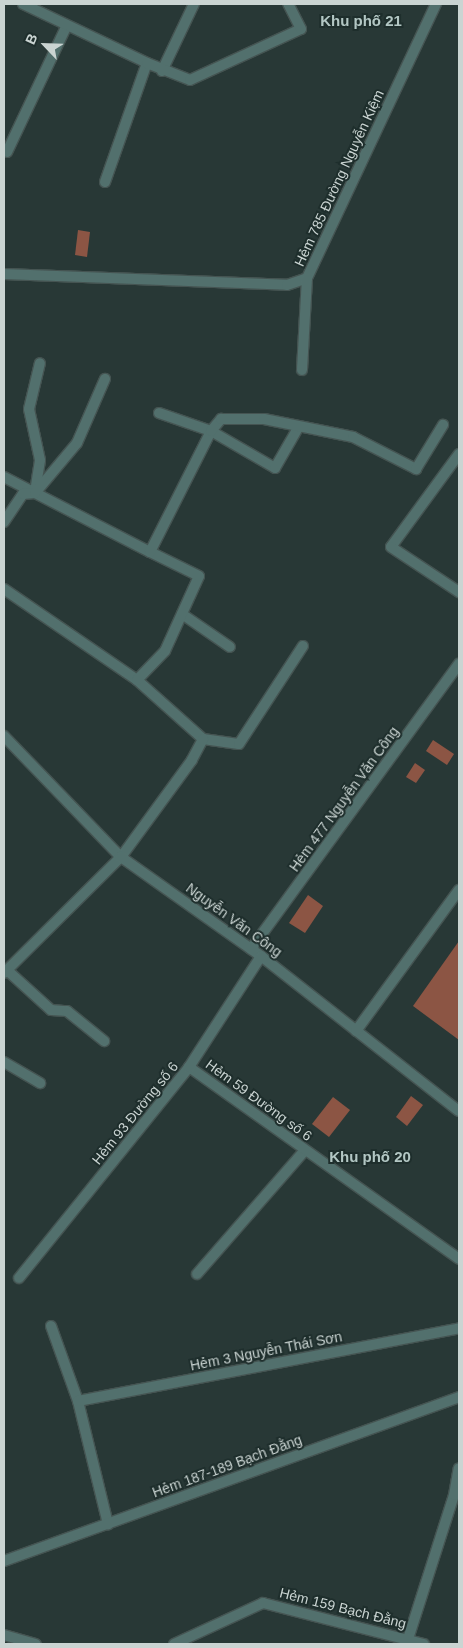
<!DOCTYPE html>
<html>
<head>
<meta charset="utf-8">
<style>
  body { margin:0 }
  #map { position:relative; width:463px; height:1648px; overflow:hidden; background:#283836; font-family:Helvetica,sans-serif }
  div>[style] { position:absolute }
  .building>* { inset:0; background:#8c5544 }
  .roads { filter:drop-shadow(1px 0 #455452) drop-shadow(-1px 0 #455452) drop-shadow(0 1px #455452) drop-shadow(0 -1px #455452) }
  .lane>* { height:10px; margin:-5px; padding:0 5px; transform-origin:5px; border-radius:5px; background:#52706d }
  .street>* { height:10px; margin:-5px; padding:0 5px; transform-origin:5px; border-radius:5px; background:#52706d }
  span { translate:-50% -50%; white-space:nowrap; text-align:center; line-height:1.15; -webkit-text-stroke:4px #1e2e2c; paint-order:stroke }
  .street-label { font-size:14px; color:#cad4d2 }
  .neighbourhood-label { font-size:15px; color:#b3c7c4; font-weight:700 }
  .frame { position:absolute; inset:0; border:5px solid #cad4d2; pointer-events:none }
  .north { position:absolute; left:20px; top:20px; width:50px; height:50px; -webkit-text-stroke:4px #1e2e2c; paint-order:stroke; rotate:294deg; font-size:14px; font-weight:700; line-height:20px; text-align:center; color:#cad4d2 }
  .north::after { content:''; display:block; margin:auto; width:18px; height:22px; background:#cad4d2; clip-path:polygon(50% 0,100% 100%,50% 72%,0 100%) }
</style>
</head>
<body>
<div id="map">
  <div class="building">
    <i style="clip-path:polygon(78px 230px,90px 232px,87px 257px,75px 255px)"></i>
    <i style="clip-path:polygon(433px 740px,454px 754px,447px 765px,426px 751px)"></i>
    <i style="clip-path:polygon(415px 763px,425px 770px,416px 783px,406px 777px)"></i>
    <i style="clip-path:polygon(308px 895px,323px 906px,305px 933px,289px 923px)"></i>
    <i style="clip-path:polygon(459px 941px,459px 1040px,413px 1006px)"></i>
    <i style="clip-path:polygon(411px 1096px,423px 1105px,407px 1126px,396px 1117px)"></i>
    <i style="clip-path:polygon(333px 1097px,350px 1110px,329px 1137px,312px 1124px)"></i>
  </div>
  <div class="roads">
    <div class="lane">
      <i style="left:7px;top:152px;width:140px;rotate:-64.7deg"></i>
      <i style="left:182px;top:614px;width:58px;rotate:34.5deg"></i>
      <i style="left:4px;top:736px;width:168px;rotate:46deg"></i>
      <i style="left:203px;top:739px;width:36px;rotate:8deg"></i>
      <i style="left:239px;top:744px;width:117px;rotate:-56.9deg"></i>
      <i style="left:197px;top:1274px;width:164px;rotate:-48.9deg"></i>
      <i style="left:51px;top:1326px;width:80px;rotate:70.2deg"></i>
      <i style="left:78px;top:1401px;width:127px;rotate:76.3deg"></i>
    </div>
    <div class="street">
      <i style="left:23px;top:4px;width:137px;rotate:25.4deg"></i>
      <i style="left:162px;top:71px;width:74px;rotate:-64.5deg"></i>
      <i style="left:105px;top:182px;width:126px;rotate:-70.6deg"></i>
      <i style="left:147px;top:63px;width:46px;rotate:21.6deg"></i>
      <i style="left:190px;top:80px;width:122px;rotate:-24.7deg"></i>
      <i style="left:301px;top:29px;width:28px;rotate:-117deg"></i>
      <i style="left:4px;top:274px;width:283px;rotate:2.2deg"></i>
      <i style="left:287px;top:285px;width:21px;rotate:-19deg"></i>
      <i style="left:307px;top:278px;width:303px;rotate:-64.8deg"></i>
      <i style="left:302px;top:370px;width:92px;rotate:-86.9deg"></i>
      <i style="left:159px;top:413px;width:55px;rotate:19.1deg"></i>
      <i style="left:211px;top:431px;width:74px;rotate:30deg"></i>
      <i style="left:275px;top:468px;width:46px;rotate:-60.1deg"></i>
      <i style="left:459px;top:454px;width:115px;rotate:126.2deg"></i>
      <i style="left:391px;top:547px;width:82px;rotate:33.5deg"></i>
      <i style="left:4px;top:477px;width:164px;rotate:27.2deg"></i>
      <i style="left:35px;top:492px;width:32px;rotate:-81deg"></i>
      <i style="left:40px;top:460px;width:52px;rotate:-102.2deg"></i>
      <i style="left:29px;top:409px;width:47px;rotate:-76.6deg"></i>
      <i style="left:4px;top:522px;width:34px;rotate:-56deg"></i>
      <i style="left:23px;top:494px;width:12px;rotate:-5deg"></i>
      <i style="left:35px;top:493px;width:65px;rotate:-50deg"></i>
      <i style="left:77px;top:443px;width:70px;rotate:-66.4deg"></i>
      <i style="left:4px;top:589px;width:161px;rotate:34.4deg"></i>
      <i style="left:137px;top:680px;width:89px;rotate:41.8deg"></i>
      <i style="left:203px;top:739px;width:24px;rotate:118deg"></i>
      <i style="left:192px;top:760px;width:120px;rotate:126.2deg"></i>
      <i style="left:137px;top:680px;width:40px;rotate:-46deg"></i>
      <i style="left:165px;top:651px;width:82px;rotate:-65.6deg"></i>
      <i style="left:199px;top:576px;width:55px;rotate:-153.9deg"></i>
      <i style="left:150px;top:552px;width:136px;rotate:-63.2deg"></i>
      <i style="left:211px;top:431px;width:16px;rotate:-50deg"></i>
      <i style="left:221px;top:419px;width:43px"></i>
      <i style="left:264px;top:419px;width:91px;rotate:11.4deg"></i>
      <i style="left:353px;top:437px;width:71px;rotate:26.9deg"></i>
      <i style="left:416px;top:469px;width:52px;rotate:-58.5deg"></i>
      <i style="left:251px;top:949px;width:353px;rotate:-53.9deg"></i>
      <i style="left:8px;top:971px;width:58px;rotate:42.2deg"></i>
      <i style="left:51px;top:1010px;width:16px;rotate:4deg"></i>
      <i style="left:67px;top:1011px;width:48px;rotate:39deg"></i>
      <i style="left:4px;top:973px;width:165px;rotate:-44.8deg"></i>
      <i style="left:121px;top:857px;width:171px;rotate:35.3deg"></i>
      <i style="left:261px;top:956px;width:251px;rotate:38.1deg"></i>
      <i style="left:356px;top:1031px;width:175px;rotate:-53.9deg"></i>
      <i style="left:4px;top:1062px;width:42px;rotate:30.3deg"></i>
      <i style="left:189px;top:1067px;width:331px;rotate:35.4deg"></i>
      <i style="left:19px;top:1278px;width:271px;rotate:-51.1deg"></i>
      <i style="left:189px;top:1067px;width:132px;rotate:-57deg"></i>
      <i style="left:78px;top:1401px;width:388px;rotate:-10.8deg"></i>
      <i style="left:4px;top:1561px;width:484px;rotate:-19.8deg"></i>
      <i style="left:4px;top:1635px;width:33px;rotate:16deg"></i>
      <i style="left:408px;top:1639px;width:151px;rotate:-72.3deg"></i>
      <i style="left:454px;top:1495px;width:27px;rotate:-80deg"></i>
      <i style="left:174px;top:1644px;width:98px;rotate:-24.7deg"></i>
      <i style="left:263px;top:1603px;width:166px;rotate:14.3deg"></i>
    </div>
  </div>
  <div class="street-label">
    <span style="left:339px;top:178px;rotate:-65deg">Hẻm 785 Đường Nguyễn Kiệm</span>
    <span style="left:344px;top:799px;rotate:-54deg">Hẻm 477 Nguyễn Văn Công</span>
    <span style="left:234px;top:920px;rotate:36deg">Nguyễn Văn Công</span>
    <span style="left:259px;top:1100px;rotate:36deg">Hẻm 59 Đường số 6</span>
    <span style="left:135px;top:1113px;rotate:-51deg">Hẻm 93 Đường số 6</span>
    <span style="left:266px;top:1351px;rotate:-11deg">Hẻm 3 Nguyễn Thái Sơn</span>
    <span style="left:227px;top:1466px;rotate:-20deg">Hẻm 187-189 Bạch Đằng</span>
    <span style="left:343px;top:1608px;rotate:14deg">Hẻm 159 Bạch Đằng</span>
  </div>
  <div class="neighbourhood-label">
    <span style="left:361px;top:21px">Khu phố 21</span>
    <span style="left:370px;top:1157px">Khu phố 20</span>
  </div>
  <div class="frame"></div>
  <div class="north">B</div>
</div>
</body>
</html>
